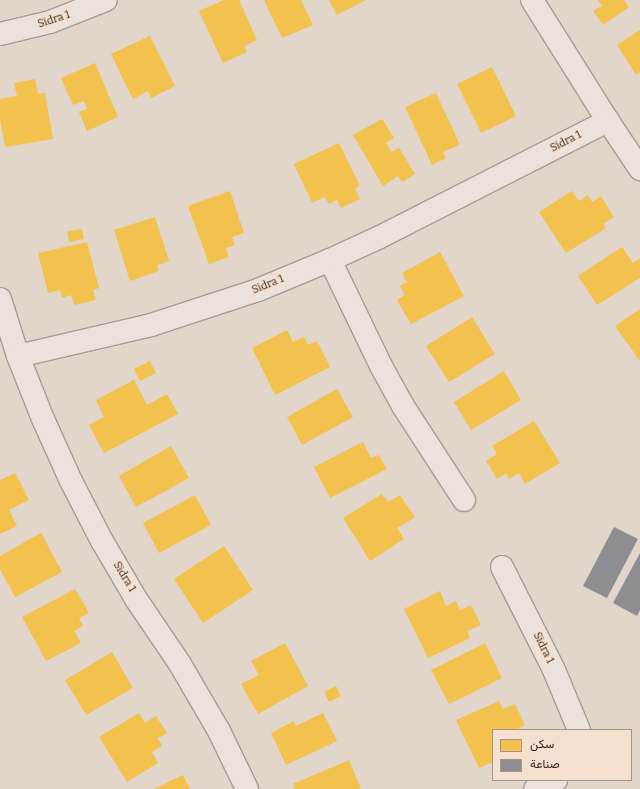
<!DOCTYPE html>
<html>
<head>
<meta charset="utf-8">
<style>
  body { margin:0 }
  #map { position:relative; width:640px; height:789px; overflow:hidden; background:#e2d5ca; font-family:Bitter,Vazirmatn,serif }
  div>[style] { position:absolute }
  .homes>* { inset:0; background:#f2c14e }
  .industry>* { inset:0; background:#8d8d92 }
  .roads { filter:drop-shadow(1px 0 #a79b93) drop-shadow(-1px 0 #a79b93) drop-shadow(0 1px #a79b93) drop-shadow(0 -1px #a79b93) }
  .minor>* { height:22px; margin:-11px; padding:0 11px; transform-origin:11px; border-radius:11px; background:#eae2db }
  span { translate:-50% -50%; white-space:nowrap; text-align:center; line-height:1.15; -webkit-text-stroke:4px #f4e0ce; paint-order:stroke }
  .street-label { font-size:11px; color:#34221c }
  .legend { position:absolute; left:492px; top:729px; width:140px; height:52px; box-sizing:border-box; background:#f4e0ce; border:1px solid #a79487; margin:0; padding:5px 7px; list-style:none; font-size:12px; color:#34221c }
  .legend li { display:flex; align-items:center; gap:8px; height:20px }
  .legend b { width:20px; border:1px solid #a79487 }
</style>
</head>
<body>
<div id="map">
  <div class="homes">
    <i style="clip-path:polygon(224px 0,239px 0,257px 40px,244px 46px,247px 52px,223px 63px,199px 11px)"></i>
    <i style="clip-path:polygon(264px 0,301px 0,313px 25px,282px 38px)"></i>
    <i style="clip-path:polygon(329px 0,366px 0,337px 15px)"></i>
    <i style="clip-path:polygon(598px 0,624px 0,629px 7px,603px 25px,593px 11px,602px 6px)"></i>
    <i style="clip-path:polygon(640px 30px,640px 72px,636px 75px,617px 45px)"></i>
    <i style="clip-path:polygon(150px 36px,175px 86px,151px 98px,148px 91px,133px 99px,111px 54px)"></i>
    <i style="clip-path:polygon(95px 63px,118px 117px,87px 131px,79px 112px,87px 109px,84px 101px,73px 105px,61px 78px)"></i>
    <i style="clip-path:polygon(492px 67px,516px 116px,481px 133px,457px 84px)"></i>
    <i style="clip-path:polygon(35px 79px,38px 94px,45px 93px,53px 139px,5px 147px,0 118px,0 99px,17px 96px,14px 83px)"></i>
    <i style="clip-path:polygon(436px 93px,460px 145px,443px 152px,446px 158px,432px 165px,405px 107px)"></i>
    <i style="clip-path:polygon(382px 119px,394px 138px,386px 143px,391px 152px,399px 148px,415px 174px,402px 182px,398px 176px,383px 186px,353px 135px)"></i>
    <i style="clip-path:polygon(339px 143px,360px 186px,355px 189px,360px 199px,341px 208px,337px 200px,329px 204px,325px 197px,312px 203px,294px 164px)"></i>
    <i style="clip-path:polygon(230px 191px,244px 233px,232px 237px,235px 245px,226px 248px,229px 257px,209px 264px,188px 206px)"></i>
    <i style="clip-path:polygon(572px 191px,579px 201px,588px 195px,592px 202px,601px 196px,614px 217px,603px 224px,606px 228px,566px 253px,539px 212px)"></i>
    <i style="clip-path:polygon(155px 217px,169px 261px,157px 265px,159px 271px,130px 281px,114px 230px)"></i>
    <i style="clip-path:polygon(82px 229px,84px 239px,69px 242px,67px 231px)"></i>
    <i style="clip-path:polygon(87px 242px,99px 288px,93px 290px,96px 300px,74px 305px,71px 295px,62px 298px,60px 290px,48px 293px,38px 253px)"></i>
    <i style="clip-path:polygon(622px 247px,633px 263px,640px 258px,640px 278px,597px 305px,578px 276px)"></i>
    <i style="clip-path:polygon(440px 252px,464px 296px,411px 324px,397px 300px,405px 295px,400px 286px,407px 282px,402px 273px)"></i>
    <i style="clip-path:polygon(640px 309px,640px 361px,615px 326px)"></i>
    <i style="clip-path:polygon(472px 317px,495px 354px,449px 382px,426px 346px)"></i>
    <i style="clip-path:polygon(287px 330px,293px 342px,304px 337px,308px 345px,317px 341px,330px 367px,275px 395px,252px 348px)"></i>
    <i style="clip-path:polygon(150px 361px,156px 373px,140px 381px,134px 369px)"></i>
    <i style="clip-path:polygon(504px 371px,521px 400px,471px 430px,454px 402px)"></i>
    <i style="clip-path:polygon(134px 380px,147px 405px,167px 394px,178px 414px,104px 453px,89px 425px,104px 417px,96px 400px)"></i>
    <i style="clip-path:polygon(337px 389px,353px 417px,302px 445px,287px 417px)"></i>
    <i style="clip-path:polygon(534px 421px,560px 463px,525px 484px,519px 473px,509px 479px,506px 473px,497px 479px,486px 461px,497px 454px,492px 446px)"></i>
    <i style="clip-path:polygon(363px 442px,371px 458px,379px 455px,387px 469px,330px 498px,314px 467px)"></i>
    <i style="clip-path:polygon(171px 446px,189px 478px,136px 507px,119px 476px)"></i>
    <i style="clip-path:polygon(15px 473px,29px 500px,9px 510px,17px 526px,0 534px,0 480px)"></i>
    <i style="clip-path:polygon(382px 494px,388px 502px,400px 495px,415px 517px,397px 528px,404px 539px,370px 561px,343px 518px)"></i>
    <i style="clip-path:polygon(195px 495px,211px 525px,159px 553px,143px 523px)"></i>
    <i style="clip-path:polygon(41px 533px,62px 572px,15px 597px,0 569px,0 556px)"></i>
    <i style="clip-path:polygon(224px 546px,253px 590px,203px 623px,174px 579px)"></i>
    <i style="clip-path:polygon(75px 589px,89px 613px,79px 618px,83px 626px,74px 631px,81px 643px,46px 661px,22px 617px)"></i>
    <i style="clip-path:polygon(440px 591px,446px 606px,456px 601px,460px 610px,471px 605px,481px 625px,467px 631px,470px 638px,428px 658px,404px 609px)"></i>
    <i style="clip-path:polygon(285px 643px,308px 686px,258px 714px,241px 684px,259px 675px,251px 661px)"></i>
    <i style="clip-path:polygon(485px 643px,502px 678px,449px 704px,431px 670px)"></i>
    <i style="clip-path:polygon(112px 652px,133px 688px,86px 715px,65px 680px)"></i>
    <i style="clip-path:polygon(336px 686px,341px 696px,329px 702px,324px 692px)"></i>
    <i style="clip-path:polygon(499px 701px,503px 709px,515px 704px,525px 725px,516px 730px,493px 730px,493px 762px,479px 768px,456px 720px)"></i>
    <i style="clip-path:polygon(139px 713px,145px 723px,156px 716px,167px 733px,158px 738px,162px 746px,152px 752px,158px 763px,127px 782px,99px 737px)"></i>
    <i style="clip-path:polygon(323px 713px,337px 741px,286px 765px,271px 733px,294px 721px,296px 726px)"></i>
    <i style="clip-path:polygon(349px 760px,361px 789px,295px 789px,293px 784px)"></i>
    <i style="clip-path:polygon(183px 775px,190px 789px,154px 789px)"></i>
  </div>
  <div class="industry">
    <i style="clip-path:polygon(614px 527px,638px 539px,607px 598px,583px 586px)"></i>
    <i style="clip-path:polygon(640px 553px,640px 610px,637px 616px,613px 603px)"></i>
  </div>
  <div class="roads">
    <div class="minor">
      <i style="left:532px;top:0;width:143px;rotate:57.9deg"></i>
      <i style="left:608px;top:121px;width:58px;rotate:56.3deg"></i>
      <i style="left:0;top:34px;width:51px;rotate:-13.5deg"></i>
      <i style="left:50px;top:22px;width:60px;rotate:-21.4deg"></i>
      <i style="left:330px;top:260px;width:118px;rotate:64.3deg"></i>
      <i style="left:381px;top:366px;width:46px;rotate:61.2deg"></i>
      <i style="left:403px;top:406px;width:112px;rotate:57deg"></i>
      <i style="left:0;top:299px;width:60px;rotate:72.5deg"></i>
      <i style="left:18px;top:356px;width:68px;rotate:68.4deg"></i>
      <i style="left:43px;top:419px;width:68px;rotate:65.7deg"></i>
      <i style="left:71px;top:481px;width:68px;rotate:62.7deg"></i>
      <i style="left:102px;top:541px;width:67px;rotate:59.6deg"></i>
      <i style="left:136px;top:599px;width:78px;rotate:55.9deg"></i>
      <i style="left:180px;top:664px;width:78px;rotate:59.8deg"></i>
      <i style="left:219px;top:731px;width:64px;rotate:64.2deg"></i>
      <i style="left:18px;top:356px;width:137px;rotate:-13.1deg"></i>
      <i style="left:151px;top:325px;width:113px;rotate:-18.1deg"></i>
      <i style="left:258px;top:290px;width:78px;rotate:-22.6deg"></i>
      <i style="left:330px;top:260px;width:55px;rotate:-24.7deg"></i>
      <i style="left:380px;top:237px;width:256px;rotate:-27deg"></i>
      <i style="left:502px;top:567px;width:115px;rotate:63.2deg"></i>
      <i style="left:554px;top:670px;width:65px;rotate:67.4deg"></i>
      <i style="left:535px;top:789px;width:23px;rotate:-23deg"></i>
    </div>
  </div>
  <div class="street-label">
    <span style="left:54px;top:20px;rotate:-18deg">Sidra 1</span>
    <span style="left:566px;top:142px;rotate:-27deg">Sidra 1</span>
    <span style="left:268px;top:285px;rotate:-22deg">Sidra 1</span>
    <span style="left:124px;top:577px;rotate:59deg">Sidra 1</span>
    <span style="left:543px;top:648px;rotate:64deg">Sidra 1</span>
  </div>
  <ul class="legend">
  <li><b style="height:11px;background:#f2c14e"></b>سكن</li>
  <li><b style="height:11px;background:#8d8d92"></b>صناعة</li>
  </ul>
</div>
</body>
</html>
